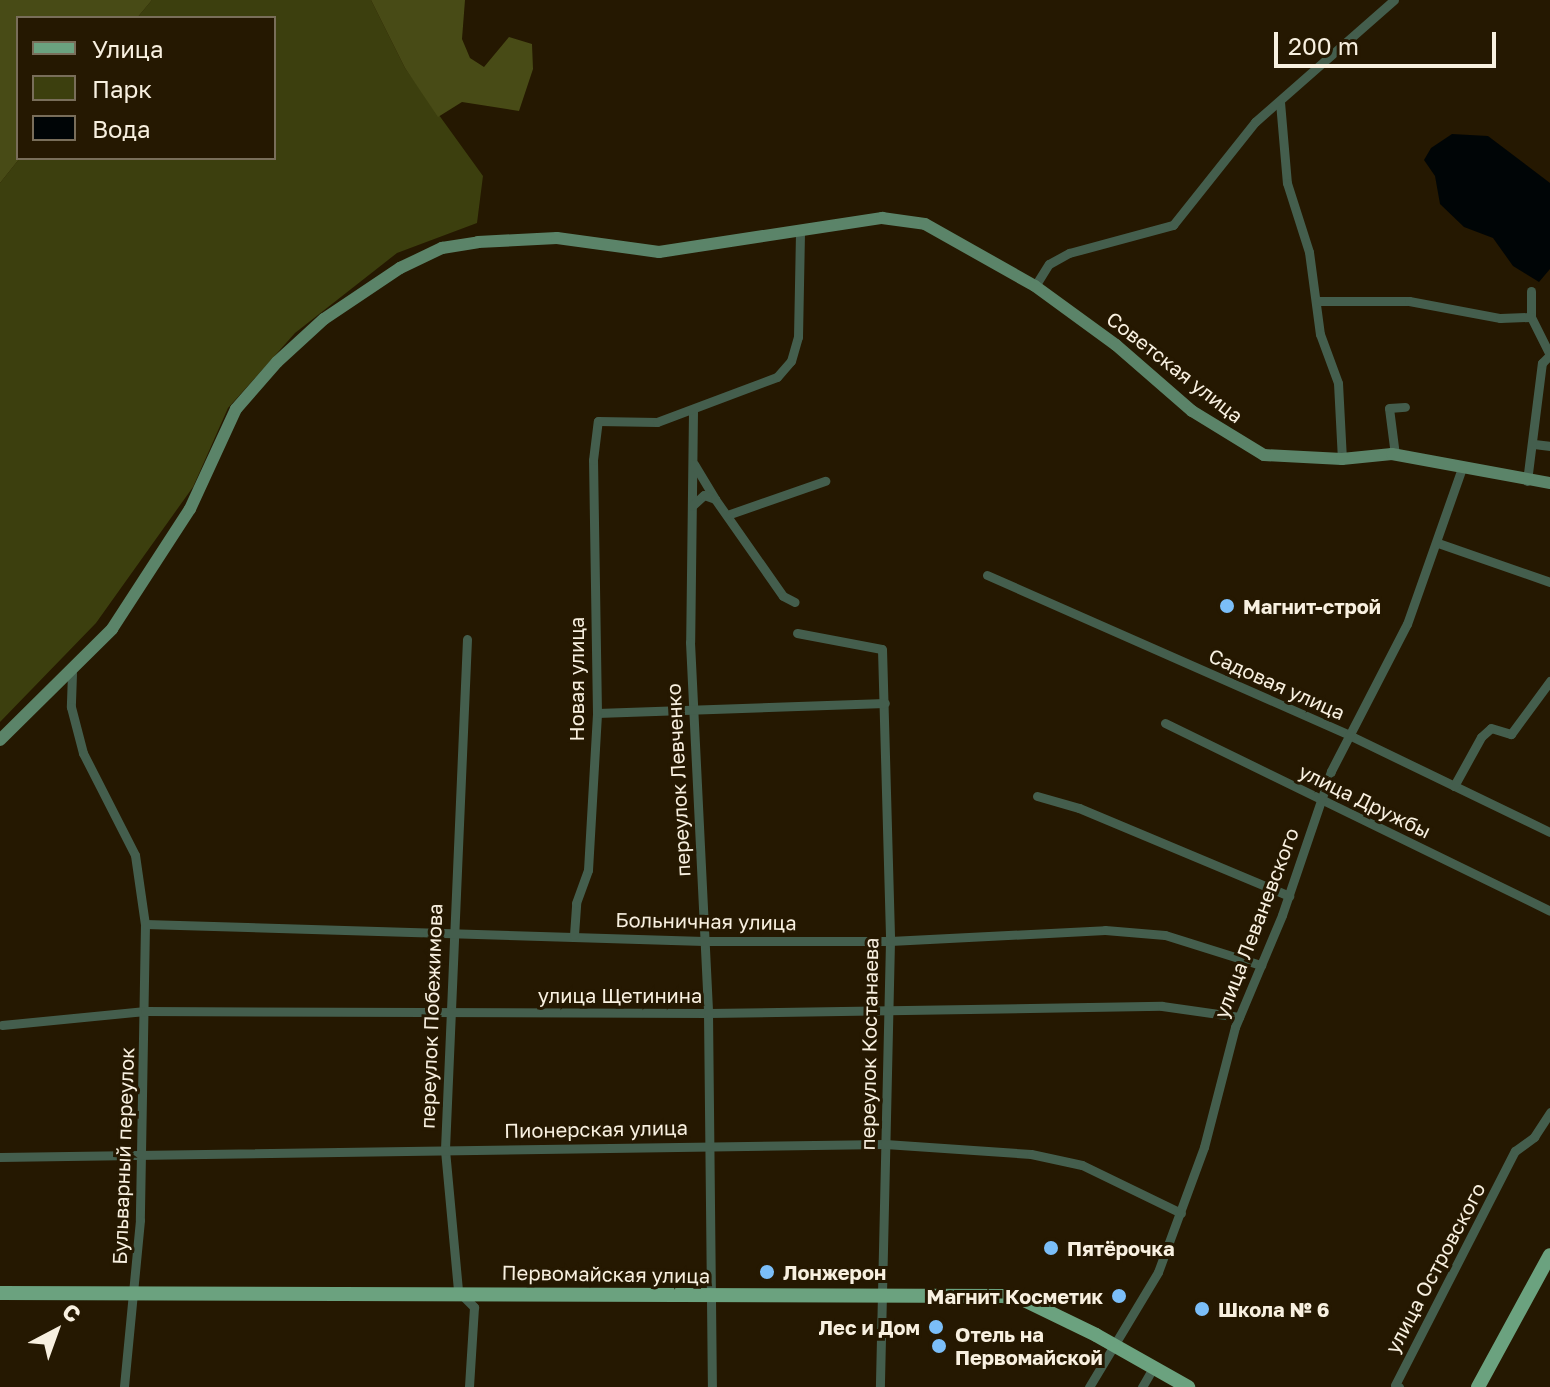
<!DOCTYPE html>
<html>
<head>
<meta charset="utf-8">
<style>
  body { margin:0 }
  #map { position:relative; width:1550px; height:1387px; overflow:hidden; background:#251801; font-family:"Golos Text",sans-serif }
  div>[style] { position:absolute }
  .green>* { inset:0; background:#3c3f0e }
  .forest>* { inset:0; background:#484b16 }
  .water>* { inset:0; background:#000506 }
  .street>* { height:9px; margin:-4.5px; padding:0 4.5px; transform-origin:4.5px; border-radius:4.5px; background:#445e4d }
  .secondary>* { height:12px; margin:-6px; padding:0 6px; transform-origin:6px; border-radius:6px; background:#5b8469 }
  .primary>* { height:14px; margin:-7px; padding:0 7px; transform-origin:7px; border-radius:7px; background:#6ba27f }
  .dots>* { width:22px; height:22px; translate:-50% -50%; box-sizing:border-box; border:4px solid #251801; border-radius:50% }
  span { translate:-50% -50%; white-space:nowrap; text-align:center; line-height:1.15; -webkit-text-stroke:6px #251801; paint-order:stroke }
  .street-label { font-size:20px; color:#f8f0e0 }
  .poi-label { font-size:20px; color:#f8f0e0; font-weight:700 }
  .left { translate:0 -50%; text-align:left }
  .right { translate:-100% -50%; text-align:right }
  .legend { position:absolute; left:16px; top:16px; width:260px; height:144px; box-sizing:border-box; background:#251801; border:2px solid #796e5a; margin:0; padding:10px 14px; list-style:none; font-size:24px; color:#f8f0e0 }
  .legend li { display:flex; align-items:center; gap:16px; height:40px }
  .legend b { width:40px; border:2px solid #796e5a }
  .north { position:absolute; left:16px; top:1291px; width:80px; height:80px; -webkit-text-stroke:6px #251801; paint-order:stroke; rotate:41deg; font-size:22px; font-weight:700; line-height:32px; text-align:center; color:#f8f0e0 }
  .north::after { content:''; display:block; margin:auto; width:28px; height:36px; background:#f8f0e0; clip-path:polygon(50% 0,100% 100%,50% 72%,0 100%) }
  .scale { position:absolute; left:1274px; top:32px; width:222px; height:36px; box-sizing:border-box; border:4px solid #f8f0e0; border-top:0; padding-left:10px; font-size:24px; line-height:28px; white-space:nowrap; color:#f8f0e0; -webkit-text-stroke:6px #251801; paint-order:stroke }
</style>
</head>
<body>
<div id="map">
  <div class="green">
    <i style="clip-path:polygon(152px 0,371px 0,405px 68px,483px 176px,477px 223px,397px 253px,295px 333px,228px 408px,193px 487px,96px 623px,0 722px,0 183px,20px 158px,274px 158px,274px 18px,137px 18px)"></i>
  </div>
  <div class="forest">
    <i style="clip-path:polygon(0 0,152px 0,137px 18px,18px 18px,20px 158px,0 183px)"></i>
    <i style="clip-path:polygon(371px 0,465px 0,462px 39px,470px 58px,484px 67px,509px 37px,532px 44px,533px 69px,519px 111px,462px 102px,438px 117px,405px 68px)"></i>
  </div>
  <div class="water">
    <i style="clip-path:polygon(1452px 134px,1488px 136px,1550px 183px,1550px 269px,1539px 282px,1513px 266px,1493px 238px,1464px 227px,1440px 204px,1435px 176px,1424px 160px,1431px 148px)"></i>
  </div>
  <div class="street">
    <i style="left:1280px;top:102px;width:81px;rotate:85.1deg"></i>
    <i style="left:1287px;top:183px;width:72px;rotate:72.3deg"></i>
    <i style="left:1309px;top:252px;width:83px;rotate:82.4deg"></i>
    <i style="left:1320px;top:334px;width:52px;rotate:69.8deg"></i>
    <i style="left:1338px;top:383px;width:76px;rotate:87deg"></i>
    <i style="left:1035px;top:286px;width:26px;rotate:-58deg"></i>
    <i style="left:1049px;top:264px;width:23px;rotate:-29deg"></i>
    <i style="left:1069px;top:253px;width:108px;rotate:-15.1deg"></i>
    <i style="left:1173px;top:225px;width:132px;rotate:-51.5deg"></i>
    <i style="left:1255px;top:122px;width:185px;rotate:-41.3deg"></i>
    <i style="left:1531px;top:291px;width:26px;rotate:90deg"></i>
    <i style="left:1531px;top:317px;width:42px;rotate:63.4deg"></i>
    <i style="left:1319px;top:301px;width:90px"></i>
    <i style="left:1409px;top:301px;width:93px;rotate:10.6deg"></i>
    <i style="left:1500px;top:318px;width:31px;rotate:-2deg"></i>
    <i style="left:693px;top:411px;width:231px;rotate:90.7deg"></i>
    <i style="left:690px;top:642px;width:371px;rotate:87.2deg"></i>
    <i style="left:708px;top:1013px;width:374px;rotate:89.4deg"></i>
    <i style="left:1534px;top:444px;width:16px;rotate:7deg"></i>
    <i style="left:1395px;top:455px;width:47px;rotate:-97.3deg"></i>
    <i style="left:1389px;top:408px;width:16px;rotate:-4deg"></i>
    <i style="left:694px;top:464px;width:41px;rotate:59deg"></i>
    <i style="left:1527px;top:481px;width:119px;rotate:-82.8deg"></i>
    <i style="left:1542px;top:363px;width:11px;rotate:-45deg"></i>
    <i style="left:692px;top:506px;width:16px;rotate:-43deg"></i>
    <i style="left:704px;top:495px;width:12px;rotate:20deg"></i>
    <i style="left:715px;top:499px;width:118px;rotate:55deg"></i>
    <i style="left:783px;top:596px;width:13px;rotate:27deg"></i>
    <i style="left:730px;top:514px;width:101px;rotate:-19.2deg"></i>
    <i style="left:1438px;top:543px;width:119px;rotate:19.2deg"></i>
    <i style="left:987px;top:575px;width:396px;rotate:23.8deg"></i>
    <i style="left:1349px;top:735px;width:223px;rotate:25.8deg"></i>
    <i style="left:797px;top:633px;width:86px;rotate:10.7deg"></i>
    <i style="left:882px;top:649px;width:292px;rotate:88.4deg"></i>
    <i style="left:890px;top:941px;width:446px;rotate:91.3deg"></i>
    <i style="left:467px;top:639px;width:511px;rotate:92.47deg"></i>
    <i style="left:445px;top:1150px;width:142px;rotate:84.7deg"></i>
    <i style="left:458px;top:1291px;width:23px;rotate:45deg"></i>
    <i style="left:474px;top:1307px;width:80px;rotate:93.6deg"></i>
    <i style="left:72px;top:673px;width:34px;rotate:92deg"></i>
    <i style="left:71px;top:707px;width:48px;rotate:75.4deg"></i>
    <i style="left:83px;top:753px;width:114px;rotate:63deg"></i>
    <i style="left:135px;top:855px;width:70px;rotate:81.8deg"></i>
    <i style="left:145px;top:924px;width:296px;rotate:91deg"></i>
    <i style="left:140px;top:1220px;width:168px;rotate:95.5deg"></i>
    <i style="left:597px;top:713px;width:288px;rotate:-2deg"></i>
    <i style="left:1165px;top:723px;width:428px;rotate:26deg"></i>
    <i style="left:1454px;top:786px;width:56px;rotate:-61.1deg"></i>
    <i style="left:1481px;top:737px;width:13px;rotate:-42deg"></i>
    <i style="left:1491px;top:728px;width:21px;rotate:17deg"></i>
    <i style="left:1511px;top:734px;width:66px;rotate:-53.7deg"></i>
    <i style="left:1037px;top:796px;width:44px;rotate:15.9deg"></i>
    <i style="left:1079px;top:808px;width:228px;rotate:22.7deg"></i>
    <i style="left:145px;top:924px;width:559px;rotate:1.74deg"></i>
    <i style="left:704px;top:941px;width:186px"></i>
    <i style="left:890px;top:941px;width:215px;rotate:-2.9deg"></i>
    <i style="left:1105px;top:930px;width:60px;rotate:4.8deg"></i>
    <i style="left:1165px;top:935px;width:101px;rotate:17.4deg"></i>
    <i style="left:574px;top:935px;width:32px;rotate:-86deg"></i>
    <i style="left:576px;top:903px;width:35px;rotate:-70deg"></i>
    <i style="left:588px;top:870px;width:157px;rotate:-86.7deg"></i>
    <i style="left:597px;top:713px;width:253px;rotate:-90.9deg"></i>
    <i style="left:593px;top:460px;width:39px;rotate:-83deg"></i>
    <i style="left:598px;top:421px;width:59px;rotate:1deg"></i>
    <i style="left:657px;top:422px;width:128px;rotate:-20.6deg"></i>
    <i style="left:777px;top:377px;width:21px;rotate:-49deg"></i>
    <i style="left:791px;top:361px;width:25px;rotate:-74deg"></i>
    <i style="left:798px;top:337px;width:103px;rotate:-88.9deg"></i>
    <i style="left:2px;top:1025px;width:144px;rotate:-5.6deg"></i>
    <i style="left:145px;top:1011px;width:563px;rotate:0.2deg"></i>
    <i style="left:708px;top:1013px;width:454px;rotate:-0.9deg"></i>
    <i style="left:1162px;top:1006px;width:78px;rotate:8.1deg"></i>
    <i style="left:0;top:1157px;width:885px;rotate:-0.84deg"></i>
    <i style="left:885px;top:1144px;width:146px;rotate:3.9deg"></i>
    <i style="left:1031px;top:1154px;width:52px;rotate:12.2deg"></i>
    <i style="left:1082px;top:1165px;width:110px;rotate:25.9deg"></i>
    <i style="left:1089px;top:1387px;width:134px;rotate:-59deg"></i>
    <i style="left:1158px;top:1272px;width:133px;rotate:-69.8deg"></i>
    <i style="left:1204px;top:1147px;width:124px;rotate:-75.5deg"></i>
    <i style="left:1235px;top:1027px;width:121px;rotate:-67.2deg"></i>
    <i style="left:1282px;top:915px;width:152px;rotate:-71.2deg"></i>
    <i style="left:1331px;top:771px;width:165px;rotate:-62.7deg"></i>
    <i style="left:1407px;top:624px;width:162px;rotate:-70.6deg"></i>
    <i style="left:1142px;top:1387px;width:22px;rotate:-60deg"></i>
    <i style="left:1399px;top:1387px;width:4px;rotate:-153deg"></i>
    <i style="left:1395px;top:1385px;width:263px;rotate:-62.9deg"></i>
    <i style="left:1515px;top:1151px;width:24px;rotate:-36deg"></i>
    <i style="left:1534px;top:1137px;width:30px;rotate:-57deg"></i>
  </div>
  <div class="secondary">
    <i style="left:0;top:740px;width:158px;rotate:-44.7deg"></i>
    <i style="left:112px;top:629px;width:143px;rotate:-57deg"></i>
    <i style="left:190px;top:509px;width:110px;rotate:-65.3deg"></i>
    <i style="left:236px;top:409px;width:62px;rotate:-48.9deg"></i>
    <i style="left:277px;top:362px;width:64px;rotate:-42.5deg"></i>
    <i style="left:324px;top:319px;width:92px;rotate:-33.9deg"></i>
    <i style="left:400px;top:268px;width:47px;rotate:-25.5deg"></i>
    <i style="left:442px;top:248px;width:36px;rotate:-9deg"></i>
    <i style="left:478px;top:242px;width:79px;rotate:-2.9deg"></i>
    <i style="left:557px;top:238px;width:103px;rotate:7.8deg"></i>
    <i style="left:659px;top:252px;width:226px;rotate:-8.7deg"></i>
    <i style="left:882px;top:218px;width:43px;rotate:7.9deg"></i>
    <i style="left:925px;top:224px;width:126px;rotate:29.4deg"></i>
    <i style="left:1035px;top:286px;width:100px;rotate:36.1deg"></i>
    <i style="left:1116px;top:345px;width:101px;rotate:41deg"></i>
    <i style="left:1192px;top:411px;width:84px;rotate:31.4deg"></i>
    <i style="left:1264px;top:455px;width:78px;rotate:2.9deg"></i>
    <i style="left:1342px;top:459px;width:50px;rotate:-5.7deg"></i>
    <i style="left:1392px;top:454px;width:161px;rotate:10.4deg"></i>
  </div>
  <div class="primary">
    <i style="left:0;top:1293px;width:1003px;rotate:0.17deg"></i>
    <i style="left:1003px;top:1296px;width:19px;rotate:9deg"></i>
    <i style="left:1022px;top:1299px;width:82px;rotate:25.9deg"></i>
    <i style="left:1096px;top:1335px;width:106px;rotate:29.5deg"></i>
    <i style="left:1478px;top:1387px;width:150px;rotate:-61.4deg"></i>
  </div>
  <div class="dots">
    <i style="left:1227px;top:606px;background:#7bbef8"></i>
    <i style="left:1051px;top:1248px;background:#7bbef8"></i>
    <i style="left:767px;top:1272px;background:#7bbef8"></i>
    <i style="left:1119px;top:1296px;background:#7bbef8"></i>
    <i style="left:1202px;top:1309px;background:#7bbef8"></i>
    <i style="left:936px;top:1327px;background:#7bbef8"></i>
    <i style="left:939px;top:1346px;background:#7bbef8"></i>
  </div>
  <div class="street-label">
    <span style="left:1175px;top:367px;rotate:38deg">Советская улица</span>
    <span style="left:576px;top:679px;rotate:-90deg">Новая улица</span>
    <span style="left:1277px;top:684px;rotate:24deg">Садовая улица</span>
    <span style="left:678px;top:780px;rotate:-93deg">переулок Левченко</span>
    <span style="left:1365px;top:801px;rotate:26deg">улица Дружбы</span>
    <span style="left:706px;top:921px;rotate:1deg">Больничная улица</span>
    <span style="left:1256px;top:923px;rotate:-69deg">улица Леваневского</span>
    <span style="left:620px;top:995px">улица Щетинина</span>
    <span style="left:431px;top:1016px;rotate:-88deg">переулок Побежимова</span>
    <span style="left:869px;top:1044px;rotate:-89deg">переулок Костанаева</span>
    <span style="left:596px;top:1129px;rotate:-1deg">Пионерская улица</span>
    <span style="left:123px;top:1156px;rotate:-88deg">Бульварный переулок</span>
    <span style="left:1435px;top:1268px;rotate:-62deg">улица Островского</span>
    <span style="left:606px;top:1274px;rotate:1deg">Первомайская улица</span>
  </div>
  <div class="poi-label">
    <span class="left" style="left:1243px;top:606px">Магнит-строй</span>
    <span class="left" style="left:1067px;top:1248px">Пятёрочка</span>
    <span class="left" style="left:783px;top:1272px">Лонжерон</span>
    <span class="right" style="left:1103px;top:1296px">Магнит Косметик</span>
    <span class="left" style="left:1218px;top:1309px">Школа № 6</span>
    <span class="right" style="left:920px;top:1327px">Лес и Дом</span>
    <span class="left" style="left:955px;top:1346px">Отель на<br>Первомайской</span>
  </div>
  <ul class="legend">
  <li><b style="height:10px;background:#6ba27f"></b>Улица</li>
  <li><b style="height:22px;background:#3c3f0e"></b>Парк</li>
  <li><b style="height:22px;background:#000506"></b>Вода</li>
  </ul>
  <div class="north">С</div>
  <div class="scale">200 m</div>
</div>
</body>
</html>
